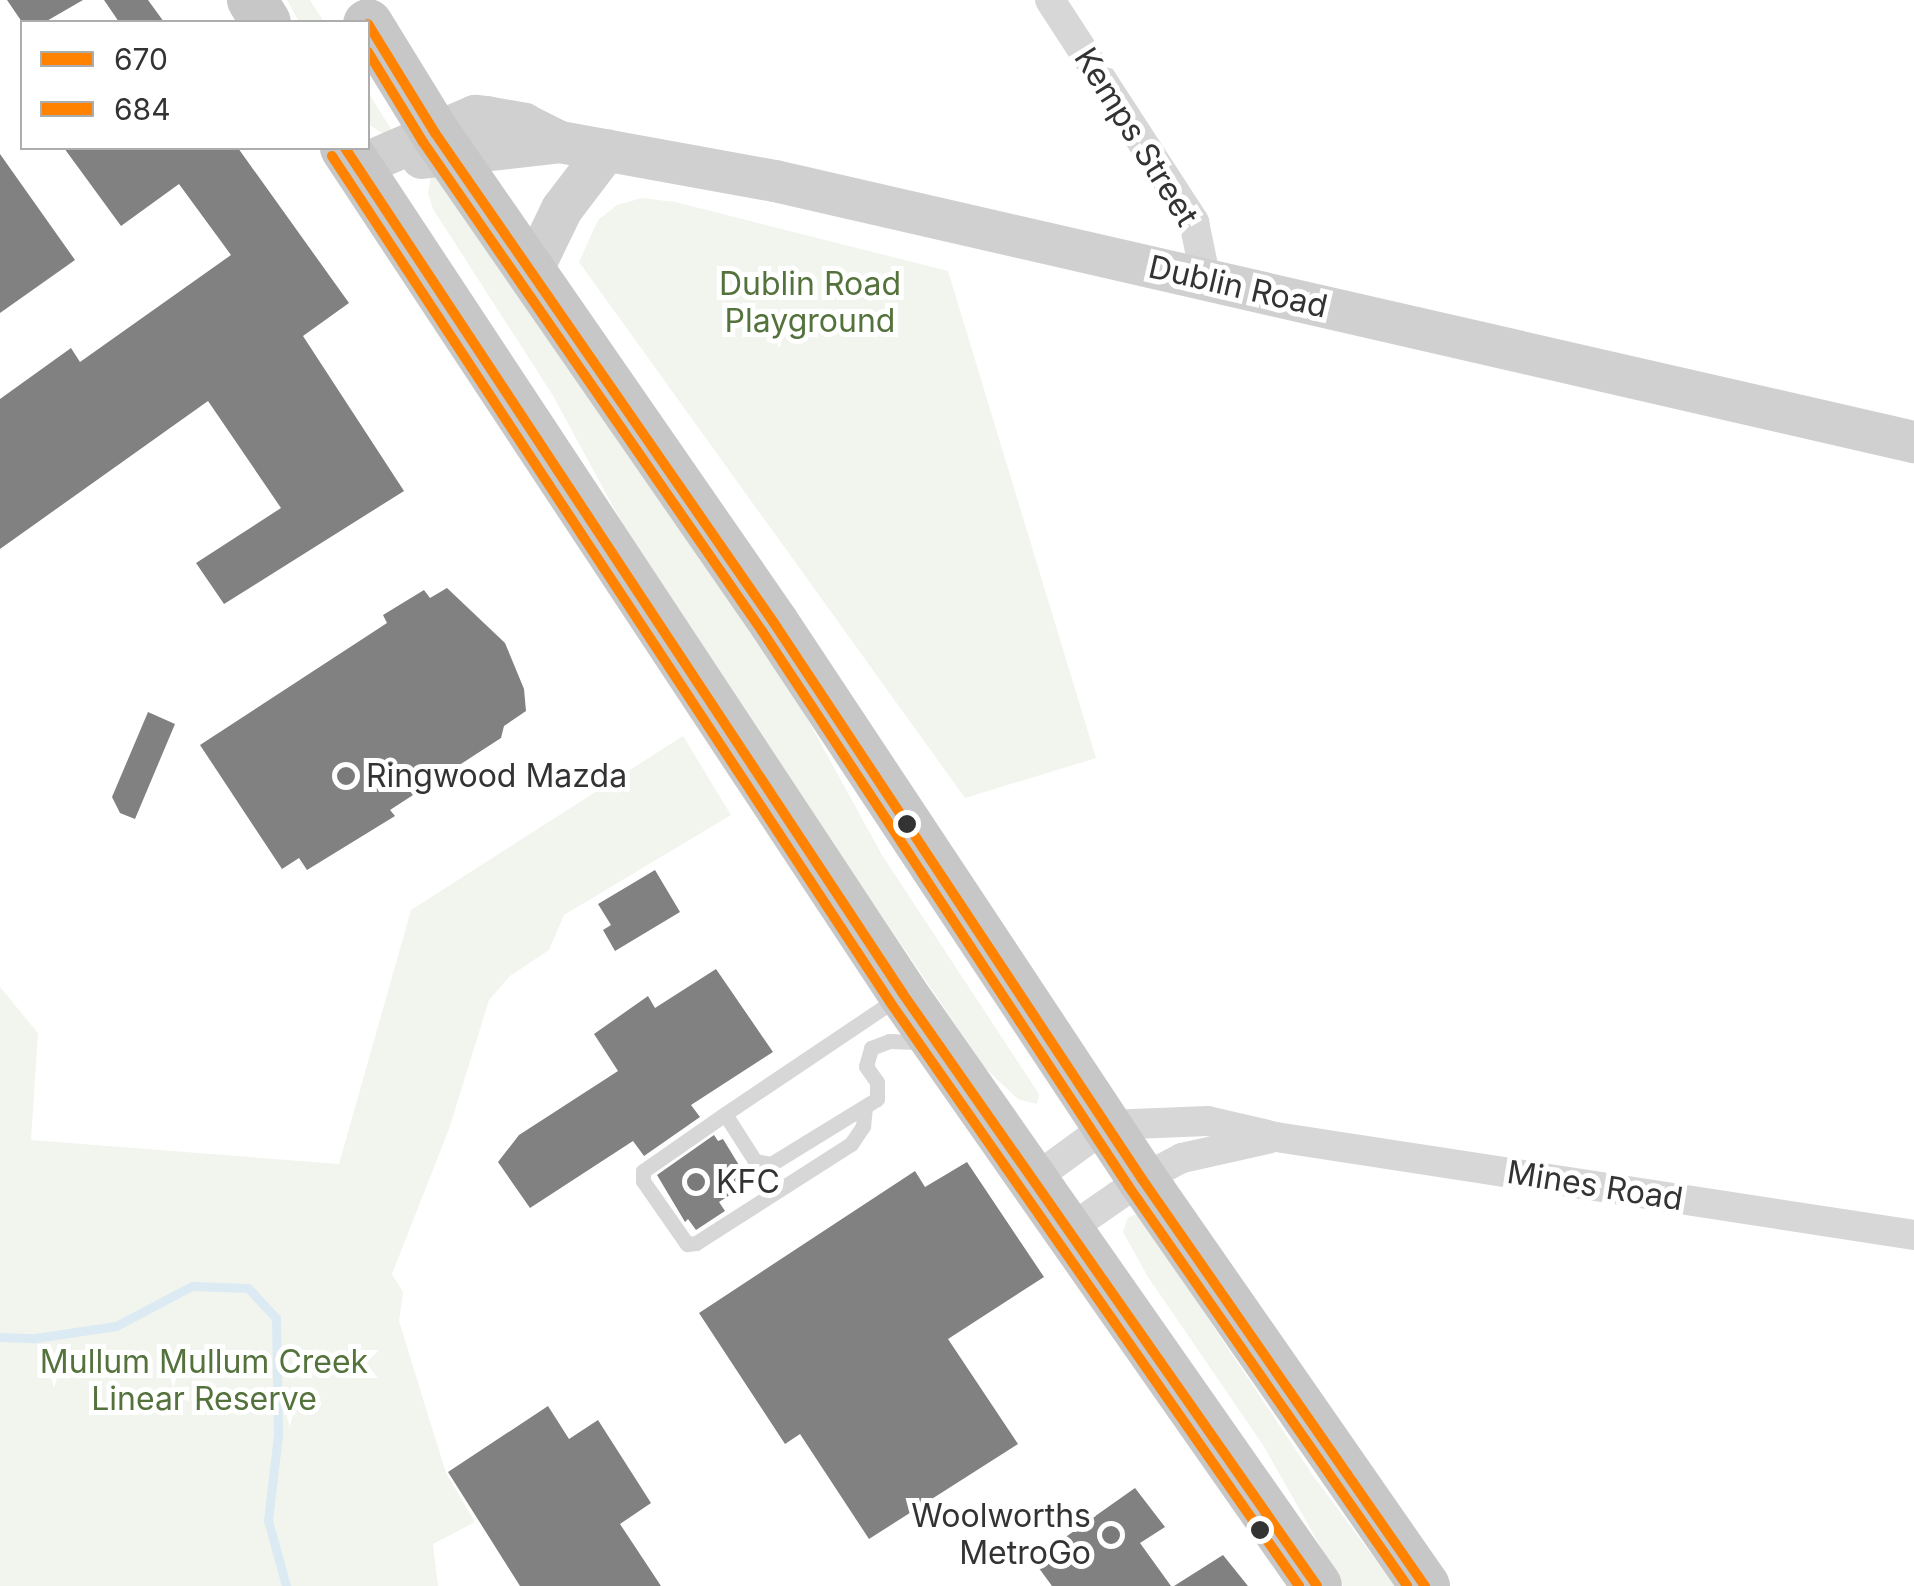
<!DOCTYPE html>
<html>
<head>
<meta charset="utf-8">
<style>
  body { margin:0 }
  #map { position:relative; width:1914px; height:1586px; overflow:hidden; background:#fff; font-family:Inter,sans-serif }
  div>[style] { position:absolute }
  .green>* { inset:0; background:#f1f5ed }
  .stream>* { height:9px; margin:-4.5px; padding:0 4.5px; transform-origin:4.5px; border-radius:4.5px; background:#dceaf4 }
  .building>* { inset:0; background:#818181 }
  .service>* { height:15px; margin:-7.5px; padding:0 7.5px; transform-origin:7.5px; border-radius:7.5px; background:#d7d7d7 }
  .minor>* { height:30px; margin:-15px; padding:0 15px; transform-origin:15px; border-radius:15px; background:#d7d7d7 }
  .secondary>* { height:42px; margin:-21px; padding:0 21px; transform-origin:21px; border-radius:21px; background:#d0d0d0 }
  .trunk>* { height:50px; margin:-25px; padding:0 25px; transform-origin:25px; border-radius:25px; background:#c7c7c7 }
  .bus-1>* { height:10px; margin:-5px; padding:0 5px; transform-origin:5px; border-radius:5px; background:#ff8200 }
  .bus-2>* { height:10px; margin:-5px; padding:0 5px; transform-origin:5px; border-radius:5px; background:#ff8200 }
  .dots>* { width:28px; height:28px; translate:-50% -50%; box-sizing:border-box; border:5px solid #fff; border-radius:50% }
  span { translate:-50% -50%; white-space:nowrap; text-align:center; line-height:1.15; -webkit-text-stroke:10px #fff; paint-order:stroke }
  .street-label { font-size:32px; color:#333 }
  .park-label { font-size:32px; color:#54723c }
  .poi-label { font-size:32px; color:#333 }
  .left { translate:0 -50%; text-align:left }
  .right { translate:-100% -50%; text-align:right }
  .legend { position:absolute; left:20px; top:20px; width:350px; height:130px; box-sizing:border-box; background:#fff; border:2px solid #adadad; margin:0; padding:12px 18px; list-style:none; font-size:30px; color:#333 }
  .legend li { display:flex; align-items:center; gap:20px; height:50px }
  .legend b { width:50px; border:2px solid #adadad }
</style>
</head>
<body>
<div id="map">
  <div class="green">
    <i style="clip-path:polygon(287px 0,310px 0,324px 22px,299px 22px)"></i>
    <i style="clip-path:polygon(368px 92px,391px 129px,388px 137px,368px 124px)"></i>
    <i style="clip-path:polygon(432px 168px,776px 662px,882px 855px,1039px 1094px,1037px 1104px,1018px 1099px,985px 1068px,647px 569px,552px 394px,433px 209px,428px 193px)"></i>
    <i style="clip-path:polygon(642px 198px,675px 202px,948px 271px,1096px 758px,965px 798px,579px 262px,598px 220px,617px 205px)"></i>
    <i style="clip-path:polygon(683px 736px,731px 815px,564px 915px,549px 950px,510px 976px,489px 1000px,449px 1129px,392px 1274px,403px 1292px,399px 1321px,446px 1473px,475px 1522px,433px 1544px,438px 1586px,0 1586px,0 987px,38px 1033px,31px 1140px,339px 1164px,411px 910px)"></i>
    <i style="clip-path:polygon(1138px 1214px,1314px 1477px,1395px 1586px,1343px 1586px,1263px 1445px,1148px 1277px,1123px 1232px,1128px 1217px)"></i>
  </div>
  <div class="stream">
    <i style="left:0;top:1337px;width:35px;rotate:2deg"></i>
    <i style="left:35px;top:1338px;width:82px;rotate:-8.4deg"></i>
    <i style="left:116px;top:1326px;width:86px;rotate:-27.8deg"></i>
    <i style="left:192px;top:1286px;width:56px;rotate:2deg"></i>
    <i style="left:248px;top:1288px;width:41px;rotate:47deg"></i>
    <i style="left:276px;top:1318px;width:117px;rotate:89deg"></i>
    <i style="left:278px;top:1435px;width:86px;rotate:96.7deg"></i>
    <i style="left:268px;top:1520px;width:68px;rotate:74.7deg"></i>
  </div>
  <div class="building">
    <i style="clip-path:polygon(7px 0,83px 0,45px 22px,22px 22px)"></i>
    <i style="clip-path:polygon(104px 0,148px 0,164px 22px,119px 22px)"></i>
    <i style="clip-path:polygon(64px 148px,238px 148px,349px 303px,303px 336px,404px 491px,224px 604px,196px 563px,281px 508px,208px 401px,0 549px,0 399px,71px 348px,80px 362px,231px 255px,179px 184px,121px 226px)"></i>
    <i style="clip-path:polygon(0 154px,75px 260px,0 313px)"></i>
    <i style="clip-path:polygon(447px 588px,505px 643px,524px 689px,526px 711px,504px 726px,501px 738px,390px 810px,395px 816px,307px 870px,299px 858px,282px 869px,200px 745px,387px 623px,383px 615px,424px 590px,430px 598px)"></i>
    <i style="clip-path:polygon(148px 712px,175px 724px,135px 819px,120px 813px,112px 797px)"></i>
    <i style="clip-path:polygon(655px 870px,680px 912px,615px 951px,603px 930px,611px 925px,598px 904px)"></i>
    <i style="clip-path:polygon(716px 969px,773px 1052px,691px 1105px,700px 1117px,644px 1156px,633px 1141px,530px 1208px,498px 1162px,519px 1135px,618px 1071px,594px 1034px,648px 996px,655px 1008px)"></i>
    <i style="clip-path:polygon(714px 1135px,718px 1141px,723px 1139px,745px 1175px,732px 1184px,736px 1191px,719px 1202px,725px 1211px,696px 1230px,688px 1219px,685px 1222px,657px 1175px)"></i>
    <i style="clip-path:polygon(967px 1162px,1044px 1277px,948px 1339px,1018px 1444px,869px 1539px,800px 1434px,785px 1444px,699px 1313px,915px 1171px,925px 1187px)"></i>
    <i style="clip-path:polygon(548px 1406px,569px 1439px,598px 1420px,651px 1503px,620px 1524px,661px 1586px,520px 1586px,448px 1472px)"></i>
    <i style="clip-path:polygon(1135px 1488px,1165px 1527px,1140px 1543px,1171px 1586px,1052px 1586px,1033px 1560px)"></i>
    <i style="clip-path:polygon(1223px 1555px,1248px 1586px,1174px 1586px)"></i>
  </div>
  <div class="service">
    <i style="left:896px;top:999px;width:206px;rotate:146.1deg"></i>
    <i style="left:725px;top:1114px;width:56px;rotate:57.4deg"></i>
    <i style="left:755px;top:1161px;width:16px;rotate:11deg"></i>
    <i style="left:771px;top:1164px;width:124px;rotate:-31.5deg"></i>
    <i style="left:877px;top:1099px;width:17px;rotate:-90deg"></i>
    <i style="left:877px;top:1082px;width:19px;rotate:-125deg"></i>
    <i style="left:866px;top:1066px;width:19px;rotate:-74deg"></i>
    <i style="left:871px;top:1048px;width:19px;rotate:-21deg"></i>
    <i style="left:889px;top:1041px;width:35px;rotate:2deg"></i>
    <i style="left:725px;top:1114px;width:100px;rotate:145.2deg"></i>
    <i style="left:643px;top:1171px;width:10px;rotate:90deg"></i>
    <i style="left:643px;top:1181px;width:77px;rotate:55.1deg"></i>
    <i style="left:687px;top:1244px;width:9px;rotate:-6deg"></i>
    <i style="left:696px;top:1243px;width:184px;rotate:-32.6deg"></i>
    <i style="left:851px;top:1144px;width:22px;rotate:-56deg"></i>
    <i style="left:863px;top:1126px;width:18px;rotate:-84deg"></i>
  </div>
  <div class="minor">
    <i style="left:1050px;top:0;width:265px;rotate:57deg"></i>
    <i style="left:1194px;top:222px;width:59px;rotate:78.3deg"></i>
    <i style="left:1034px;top:1179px;width:92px;rotate:-36.1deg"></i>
    <i style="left:1108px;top:1125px;width:100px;rotate:-2.3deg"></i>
    <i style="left:1208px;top:1121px;width:70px;rotate:13.2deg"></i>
    <i style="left:1276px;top:1137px;width:645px;rotate:8.73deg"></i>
    <i style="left:1070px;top:1229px;width:88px;rotate:-34.8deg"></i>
    <i style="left:1142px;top:1179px;width:45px;rotate:-27.7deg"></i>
    <i style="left:1182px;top:1158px;width:88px;rotate:-12.5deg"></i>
  </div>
  <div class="secondary">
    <i style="left:422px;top:158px;width:139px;rotate:-6.6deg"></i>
    <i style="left:357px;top:167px;width:129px;rotate:-23.4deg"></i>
    <i style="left:475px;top:116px;width:11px;rotate:5deg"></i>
    <i style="left:486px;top:117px;width:39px;rotate:10deg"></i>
    <i style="left:524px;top:124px;width:40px;rotate:26.6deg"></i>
    <i style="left:560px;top:142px;width:219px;rotate:10.3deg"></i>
    <i style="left:775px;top:181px;width:1169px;rotate:12.91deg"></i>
    <i style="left:532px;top:271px;width:69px;rotate:-64.2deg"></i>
    <i style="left:562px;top:209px;width:74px;rotate:-52.7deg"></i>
  </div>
  <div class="trunk">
    <i style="left:252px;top:0;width:26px;rotate:58deg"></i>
    <i style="left:368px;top:24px;width:128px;rotate:58.4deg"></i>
    <i style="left:435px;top:133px;width:596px;rotate:55.32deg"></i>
    <i style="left:774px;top:623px;width:667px;rotate:56.5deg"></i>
    <i style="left:1142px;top:1179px;width:496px;rotate:55.2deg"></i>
    <i style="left:345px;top:148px;width:1013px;rotate:56.59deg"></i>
    <i style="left:903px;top:994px;width:722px;rotate:55.03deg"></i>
  </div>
  <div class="bus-1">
    <i style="left:368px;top:24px;width:128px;rotate:58.4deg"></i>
    <i style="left:435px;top:133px;width:596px;rotate:55.32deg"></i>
    <i style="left:774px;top:623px;width:667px;rotate:56.5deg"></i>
    <i style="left:1142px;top:1179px;width:496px;rotate:55.2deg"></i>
    <i style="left:345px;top:148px;width:1013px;rotate:56.59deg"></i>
    <i style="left:903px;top:994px;width:722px;rotate:55.03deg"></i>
  </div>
  <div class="bus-2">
    <i style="left:368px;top:52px;width:105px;rotate:58.6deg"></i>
    <i style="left:423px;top:142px;width:595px;rotate:55.27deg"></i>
    <i style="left:762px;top:631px;width:666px;rotate:56.57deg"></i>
    <i style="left:1129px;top:1187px;width:486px;rotate:55.1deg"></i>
    <i style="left:332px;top:156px;width:1013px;rotate:56.59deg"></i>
    <i style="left:890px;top:1002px;width:713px;rotate:54.99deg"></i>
  </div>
  <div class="dots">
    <i style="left:346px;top:776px;background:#7a7a7a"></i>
    <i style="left:907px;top:824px;background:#333"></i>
    <i style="left:696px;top:1182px;background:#7a7a7a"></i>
    <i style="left:1260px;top:1530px;background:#333"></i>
    <i style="left:1111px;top:1535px;background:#7a7a7a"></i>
  </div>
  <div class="street-label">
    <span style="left:1136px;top:137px;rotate:58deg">Kemps Street</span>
    <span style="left:1238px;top:287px;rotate:13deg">Dublin Road</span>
    <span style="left:1595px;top:1186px;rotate:9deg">Mines Road</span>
  </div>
  <div class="park-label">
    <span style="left:810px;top:303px">Dublin Road<br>Playground</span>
    <span style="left:204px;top:1381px">Mullum Mullum Creek<br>Linear Reserve</span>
  </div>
  <div class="poi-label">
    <span class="left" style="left:366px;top:776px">Ringwood Mazda</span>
    <span class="left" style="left:716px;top:1182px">KFC</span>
    <span class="right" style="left:1091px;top:1535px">Woolworths<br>MetroGo</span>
  </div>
  <ul class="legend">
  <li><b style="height:12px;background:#ff8200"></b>670</li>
  <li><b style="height:12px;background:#ff8200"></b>684</li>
  </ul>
</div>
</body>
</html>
